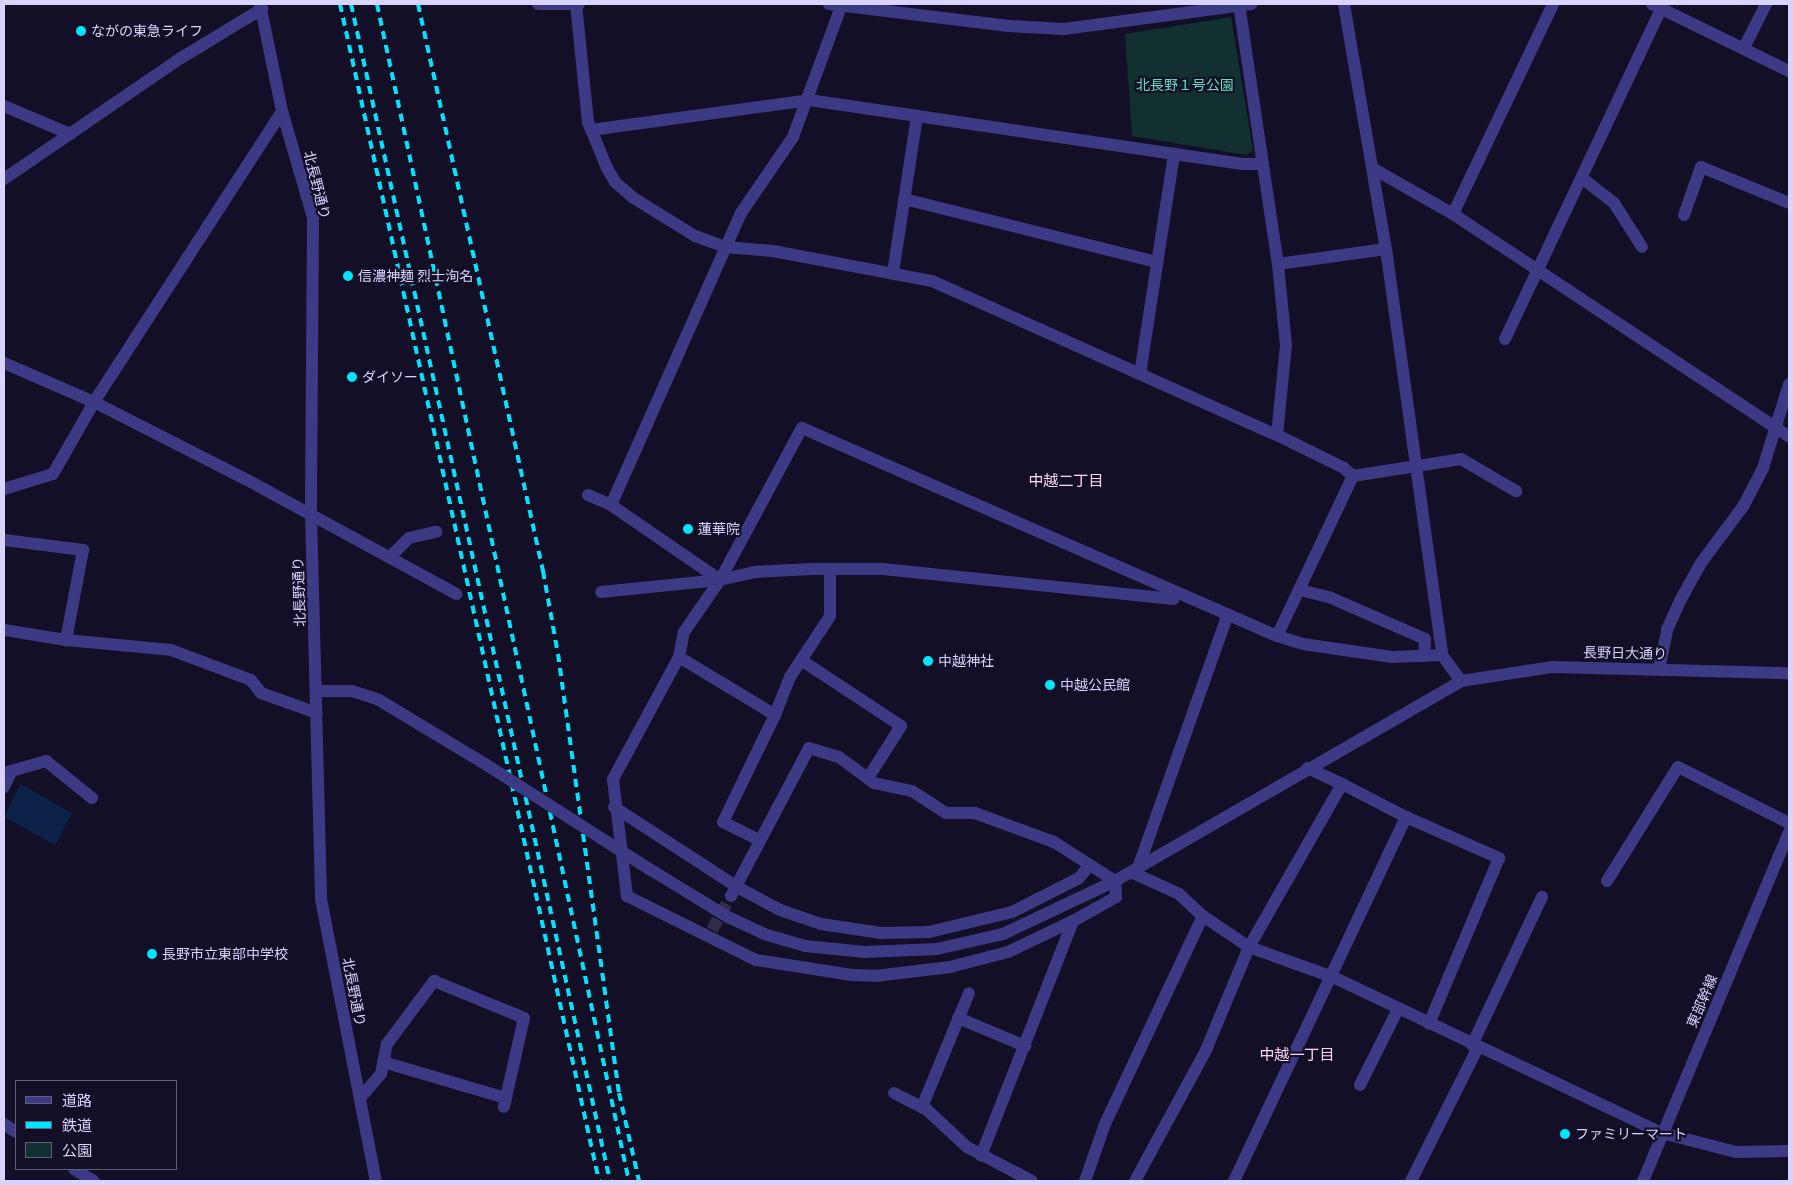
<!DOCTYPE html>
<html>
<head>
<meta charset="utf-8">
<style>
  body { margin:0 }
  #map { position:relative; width:1793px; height:1185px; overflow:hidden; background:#130f26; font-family:Ubuntu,"Noto Sans JP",sans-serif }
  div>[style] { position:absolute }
  .green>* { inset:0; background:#12302f }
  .water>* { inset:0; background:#0c2248 }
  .minor-tunnel>* { height:12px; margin-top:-6px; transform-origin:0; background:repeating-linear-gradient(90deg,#312d47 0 12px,transparent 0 18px) }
  .minor>* { height:12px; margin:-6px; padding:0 6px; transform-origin:6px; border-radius:6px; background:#3d3a85 }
  .rail>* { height:4px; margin-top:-2px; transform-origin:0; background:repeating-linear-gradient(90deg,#00e5ff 0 8px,transparent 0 14px) }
  .minor-bridge>* { height:12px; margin:-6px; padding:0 6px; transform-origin:6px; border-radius:6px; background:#3d3a85 }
  .dots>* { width:14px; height:14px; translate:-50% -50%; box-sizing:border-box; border:2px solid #130f26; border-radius:50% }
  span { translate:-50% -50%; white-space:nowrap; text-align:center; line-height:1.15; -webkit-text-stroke:4.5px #130f26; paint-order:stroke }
  .poi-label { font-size:14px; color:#d9d4ff }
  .left { translate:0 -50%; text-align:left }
  .park-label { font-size:14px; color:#5fe0c0 }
  .street-label { font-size:14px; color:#d9d4ff }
  .neighbourhood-label { font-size:15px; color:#ffd6f0 }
  .frame { position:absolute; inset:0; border:5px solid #d9d4ff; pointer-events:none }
  .legend { position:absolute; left:15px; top:1080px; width:162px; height:90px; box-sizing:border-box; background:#130f26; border:1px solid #625e7d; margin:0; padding:6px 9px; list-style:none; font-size:15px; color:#d9d4ff }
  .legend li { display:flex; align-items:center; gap:10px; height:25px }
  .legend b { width:25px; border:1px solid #625e7d }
</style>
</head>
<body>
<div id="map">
  <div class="green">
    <i style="clip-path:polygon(1231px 17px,1253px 150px,1246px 155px,1132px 136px,1125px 34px)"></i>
  </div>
  <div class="water">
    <i style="clip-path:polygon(20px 784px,72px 813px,55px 845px,4px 817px)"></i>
  </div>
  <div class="minor-tunnel">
    <i style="left:712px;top:930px;width:39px;rotate:-61deg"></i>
  </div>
  <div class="minor">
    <i style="left:260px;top:4px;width:109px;rotate:78.4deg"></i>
    <i style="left:282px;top:111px;width:111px;rotate:73.8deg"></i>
    <i style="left:313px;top:218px;width:296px;rotate:90.4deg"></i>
    <i style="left:311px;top:514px;width:385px;rotate:88.5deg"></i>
    <i style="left:321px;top:899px;width:287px;rotate:79deg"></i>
    <i style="left:538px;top:4px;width:41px"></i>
    <i style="left:576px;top:4px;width:119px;rotate:84.2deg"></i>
    <i style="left:588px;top:122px;width:50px;rotate:67.6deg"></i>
    <i style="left:607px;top:168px;width:16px;rotate:60deg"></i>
    <i style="left:615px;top:182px;width:23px;rotate:41deg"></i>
    <i style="left:632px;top:197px;width:74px;rotate:31.8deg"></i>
    <i style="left:695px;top:236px;width:32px;rotate:20deg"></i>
    <i style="left:725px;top:247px;width:48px;rotate:4.8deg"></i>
    <i style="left:773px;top:251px;width:162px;rotate:10.7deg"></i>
    <i style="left:932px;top:281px;width:378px;rotate:24.1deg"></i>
    <i style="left:1277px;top:435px;width:75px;rotate:26.2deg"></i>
    <i style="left:1344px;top:468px;width:12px;rotate:42deg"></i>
    <i style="left:1353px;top:476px;width:109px;rotate:-8.9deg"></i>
    <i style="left:1461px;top:459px;width:64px;rotate:30.2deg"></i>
    <i style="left:829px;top:4px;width:181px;rotate:7deg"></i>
    <i style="left:1009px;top:26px;width:55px;rotate:3.1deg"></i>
    <i style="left:1064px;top:29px;width:189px;rotate:-7.6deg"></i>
    <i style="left:1239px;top:4px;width:263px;rotate:81.5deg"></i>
    <i style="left:1278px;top:264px;width:81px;rotate:84.4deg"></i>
    <i style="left:1286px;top:345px;width:90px;rotate:95.7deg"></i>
    <i style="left:1344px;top:4px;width:249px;rotate:80.3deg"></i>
    <i style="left:1386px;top:249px;width:410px;rotate:82.1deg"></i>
    <i style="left:1442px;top:655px;width:32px;rotate:54deg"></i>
    <i style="left:1652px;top:4px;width:153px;rotate:26.1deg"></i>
    <i style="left:1744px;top:48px;width:49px;rotate:-63.4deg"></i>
    <i style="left:4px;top:106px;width:72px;rotate:23deg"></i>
    <i style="left:591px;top:130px;width:220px;rotate:-7.8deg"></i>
    <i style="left:809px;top:100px;width:438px;rotate:8.4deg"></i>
    <i style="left:1242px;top:164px;width:21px"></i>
    <i style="left:1372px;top:168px;width:93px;rotate:29.6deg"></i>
    <i style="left:1453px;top:214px;width:403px;rotate:33.5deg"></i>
    <i style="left:1582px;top:178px;width:41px;rotate:38deg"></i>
    <i style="left:1614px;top:203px;width:52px;rotate:57.5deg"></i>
    <i style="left:4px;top:179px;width:214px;rotate:-34.4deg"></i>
    <i style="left:181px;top:58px;width:95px;rotate:-31.2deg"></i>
    <i style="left:904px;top:199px;width:261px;rotate:14deg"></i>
    <i style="left:1453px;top:214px;width:233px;rotate:-64.5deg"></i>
    <i style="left:1684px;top:215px;width:51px;rotate:-70.5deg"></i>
    <i style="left:1701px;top:167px;width:95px;rotate:22.2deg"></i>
    <i style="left:1278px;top:264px;width:109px;rotate:-7.9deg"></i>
    <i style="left:893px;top:273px;width:159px;rotate:-81.3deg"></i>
    <i style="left:1505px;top:339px;width:370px;rotate:-64.7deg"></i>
    <i style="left:4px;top:363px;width:98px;rotate:23.4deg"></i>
    <i style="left:94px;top:402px;width:176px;rotate:27deg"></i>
    <i style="left:251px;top:482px;width:234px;rotate:28.6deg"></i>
    <i style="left:1140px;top:374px;width:223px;rotate:-81.2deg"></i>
    <i style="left:4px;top:489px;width:51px;rotate:-17deg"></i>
    <i style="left:53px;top:474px;width:83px;rotate:-60.3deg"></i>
    <i style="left:94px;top:402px;width:346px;rotate:-57.1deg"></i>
    <i style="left:588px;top:495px;width:25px;rotate:23deg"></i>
    <i style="left:611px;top:505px;width:132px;rotate:34.5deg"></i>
    <i style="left:611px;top:505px;width:320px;rotate:-66deg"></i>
    <i style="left:741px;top:213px;width:92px;rotate:-55.6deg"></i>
    <i style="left:793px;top:137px;width:142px;rotate:-69.8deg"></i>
    <i style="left:4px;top:540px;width:80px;rotate:7.2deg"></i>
    <i style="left:83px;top:550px;width:92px;rotate:100.7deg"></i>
    <i style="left:66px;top:640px;width:63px;rotate:-170.8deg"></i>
    <i style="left:391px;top:556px;width:25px;rotate:-45deg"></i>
    <i style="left:409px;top:538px;width:28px;rotate:-13deg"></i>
    <i style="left:1300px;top:590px;width:30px;rotate:14deg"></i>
    <i style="left:1329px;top:597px;width:105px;rotate:23.6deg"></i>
    <i style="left:1425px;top:639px;width:17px;rotate:93deg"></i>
    <i style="left:601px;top:592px;width:120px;rotate:-5.8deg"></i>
    <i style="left:720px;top:580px;width:35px;rotate:-13deg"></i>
    <i style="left:754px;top:572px;width:58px;rotate:-3deg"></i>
    <i style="left:812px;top:569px;width:71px"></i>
    <i style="left:883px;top:569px;width:292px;rotate:5.9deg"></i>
    <i style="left:1277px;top:636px;width:177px;rotate:-64.6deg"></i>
    <i style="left:66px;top:640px;width:105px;rotate:5.4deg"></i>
    <i style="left:171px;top:650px;width:85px;rotate:20.6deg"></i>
    <i style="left:251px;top:680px;width:16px;rotate:52deg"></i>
    <i style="left:261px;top:693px;width:59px;rotate:19.7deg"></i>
    <i style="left:679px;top:657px;width:25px;rotate:-79deg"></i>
    <i style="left:684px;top:632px;width:63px;rotate:-55.3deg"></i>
    <i style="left:720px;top:580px;width:173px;rotate:-61.7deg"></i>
    <i style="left:802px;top:428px;width:519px;rotate:23.65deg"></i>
    <i style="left:1277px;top:636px;width:27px;rotate:17deg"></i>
    <i style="left:1303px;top:644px;width:90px;rotate:8.3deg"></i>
    <i style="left:1392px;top:657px;width:50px;rotate:-2.3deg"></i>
    <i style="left:801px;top:660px;width:120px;rotate:33.4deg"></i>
    <i style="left:901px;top:726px;width:62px;rotate:122.4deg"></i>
    <i style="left:1659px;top:669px;width:40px;rotate:-78deg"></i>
    <i style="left:1667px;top:630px;width:34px;rotate:-66deg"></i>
    <i style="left:1681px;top:599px;width:41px;rotate:-60.9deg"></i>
    <i style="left:1701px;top:563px;width:72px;rotate:-53.4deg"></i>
    <i style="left:1744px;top:505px;width:42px;rotate:-62.8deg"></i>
    <i style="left:1763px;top:468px;width:88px;rotate:-72.8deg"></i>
    <i style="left:317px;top:691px;width:35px"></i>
    <i style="left:352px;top:691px;width:28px;rotate:18deg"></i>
    <i style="left:379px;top:700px;width:124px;rotate:31.1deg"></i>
    <i style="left:775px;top:715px;width:112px;rotate:-148.9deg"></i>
    <i style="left:679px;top:657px;width:139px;rotate:118.4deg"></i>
    <i style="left:613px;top:779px;width:118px;rotate:83.2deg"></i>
    <i style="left:627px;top:896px;width:144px;rotate:26.4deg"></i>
    <i style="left:756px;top:960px;width:97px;rotate:8.9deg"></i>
    <i style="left:852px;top:975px;width:23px;rotate:2deg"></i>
    <i style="left:875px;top:976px;width:76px;rotate:-6.8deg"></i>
    <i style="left:950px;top:967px;width:60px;rotate:-14.5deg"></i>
    <i style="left:1008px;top:952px;width:72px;rotate:-25.5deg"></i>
    <i style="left:4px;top:773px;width:44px;rotate:-15.9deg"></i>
    <i style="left:46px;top:761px;width:59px;rotate:38.8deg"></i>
    <i style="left:4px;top:787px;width:17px;rotate:-65deg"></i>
    <i style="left:614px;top:807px;width:147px;rotate:33deg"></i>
    <i style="left:737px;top:887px;width:49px;rotate:28.1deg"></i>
    <i style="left:780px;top:910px;width:43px;rotate:18.9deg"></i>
    <i style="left:821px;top:924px;width:61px;rotate:8.5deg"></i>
    <i style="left:881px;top:933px;width:48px;rotate:-1.2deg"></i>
    <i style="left:929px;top:932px;width:85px;rotate:-13.5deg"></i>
    <i style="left:1012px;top:912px;width:75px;rotate:-26.9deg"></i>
    <i style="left:1079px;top:878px;width:17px;rotate:-50deg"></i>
    <i style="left:1406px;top:817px;width:102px;rotate:23.8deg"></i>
    <i style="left:1499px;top:858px;width:180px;rotate:112.9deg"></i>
    <i style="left:759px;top:840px;width:40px;rotate:-153.4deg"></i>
    <i style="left:723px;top:822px;width:119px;rotate:-64.1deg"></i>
    <i style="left:775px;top:715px;width:41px;rotate:-68.5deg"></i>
    <i style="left:790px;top:677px;width:73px;rotate:-56.7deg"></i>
    <i style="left:830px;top:616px;width:47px;rotate:-90deg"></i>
    <i style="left:1138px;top:868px;width:267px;rotate:-70.5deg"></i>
    <i style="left:651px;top:870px;width:90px;rotate:31.4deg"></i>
    <i style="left:728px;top:917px;width:40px;rotate:25deg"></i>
    <i style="left:764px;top:934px;width:43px;rotate:16.3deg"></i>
    <i style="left:805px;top:946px;width:60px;rotate:5.7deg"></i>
    <i style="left:865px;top:952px;width:72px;rotate:-2.4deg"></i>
    <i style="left:937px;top:949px;width:68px;rotate:-12.8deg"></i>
    <i style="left:1003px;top:934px;width:124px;rotate:-25.3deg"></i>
    <i style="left:1115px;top:881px;width:400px;rotate:-30deg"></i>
    <i style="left:1461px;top:681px;width:93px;rotate:-8.7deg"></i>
    <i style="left:1553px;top:667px;width:236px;rotate:1.5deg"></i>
    <i style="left:1131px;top:872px;width:53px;rotate:24.6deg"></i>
    <i style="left:1179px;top:894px;width:33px;rotate:43deg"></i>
    <i style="left:1203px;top:916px;width:55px;rotate:34deg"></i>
    <i style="left:1249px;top:947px;width:89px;rotate:19.7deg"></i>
    <i style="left:1333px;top:977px;width:364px;rotate:25.4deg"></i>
    <i style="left:1662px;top:1133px;width:76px;rotate:14.4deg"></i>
    <i style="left:1736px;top:1152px;width:53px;rotate:-1.1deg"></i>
    <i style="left:1607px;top:881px;width:134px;rotate:-58.1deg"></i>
    <i style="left:1678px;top:767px;width:124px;rotate:26.8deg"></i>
    <i style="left:731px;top:896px;width:167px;rotate:-62.2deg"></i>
    <i style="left:809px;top:748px;width:31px;rotate:17deg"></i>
    <i style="left:839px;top:757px;width:44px;rotate:36.6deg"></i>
    <i style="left:874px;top:783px;width:39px;rotate:12deg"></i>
    <i style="left:912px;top:791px;width:40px;rotate:32.9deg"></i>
    <i style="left:946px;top:813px;width:29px"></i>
    <i style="left:975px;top:813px;width:84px;rotate:20.2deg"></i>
    <i style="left:1054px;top:842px;width:72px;rotate:32.6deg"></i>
    <i style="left:1115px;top:881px;width:16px;rotate:86deg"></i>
    <i style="left:1116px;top:897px;width:49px;rotate:150.8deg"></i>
    <i style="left:1073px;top:921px;width:252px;rotate:111.4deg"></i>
    <i style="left:958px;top:1018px;width:73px;rotate:22.7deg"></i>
    <i style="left:1472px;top:1045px;width:164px;rotate:-64.7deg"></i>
    <i style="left:383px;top:1062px;width:128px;rotate:16.3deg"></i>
    <i style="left:1360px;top:1085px;width:85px;rotate:-63.4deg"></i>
    <i style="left:894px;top:1093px;width:36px;rotate:27deg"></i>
    <i style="left:926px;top:1109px;width:56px;rotate:42.8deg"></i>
    <i style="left:967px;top:1147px;width:73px;rotate:27.6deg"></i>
    <i style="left:360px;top:1098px;width:32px;rotate:-49deg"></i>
    <i style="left:381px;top:1074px;width:31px;rotate:-79deg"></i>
    <i style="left:387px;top:1044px;width:79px;rotate:-53.3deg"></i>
    <i style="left:434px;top:981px;width:97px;rotate:22.3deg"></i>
    <i style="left:524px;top:1018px;width:91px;rotate:102.7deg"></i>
    <i style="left:922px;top:1107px;width:123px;rotate:-67.6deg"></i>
    <i style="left:4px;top:1124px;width:14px;rotate:34deg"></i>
    <i style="left:74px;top:1169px;width:23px;rotate:31deg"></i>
    <i style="left:1085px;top:1181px;width:60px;rotate:-70.7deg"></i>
    <i style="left:1105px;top:1124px;width:230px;rotate:-64.8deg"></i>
    <i style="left:1135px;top:1181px;width:149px;rotate:-61.5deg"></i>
    <i style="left:1206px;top:1050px;width:112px;rotate:-67.3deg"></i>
    <i style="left:1249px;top:947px;width:188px;rotate:-60.3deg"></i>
    <i style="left:1342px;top:784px;width:38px;rotate:-155deg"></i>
    <i style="left:1234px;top:1181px;width:403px;rotate:-64.7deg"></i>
    <i style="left:1406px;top:817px;width:72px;rotate:-152.7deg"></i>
    <i style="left:1411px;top:1181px;width:150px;rotate:-63.4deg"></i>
    <i style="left:1643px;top:1181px;width:378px;rotate:-67.3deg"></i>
  </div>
  <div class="rail">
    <i style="left:340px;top:4px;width:1205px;rotate:77.59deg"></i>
    <i style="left:351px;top:4px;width:1205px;rotate:77.59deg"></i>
    <i style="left:377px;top:4px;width:1204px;rotate:77.92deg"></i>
    <i style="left:418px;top:4px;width:581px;rotate:77.57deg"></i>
    <i style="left:543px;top:571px;width:84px;rotate:79.8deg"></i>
    <i style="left:558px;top:654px;width:443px;rotate:82.1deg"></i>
    <i style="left:619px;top:1093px;width:90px;rotate:77.2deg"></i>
  </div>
  <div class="minor-bridge">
    <i style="left:485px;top:764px;width:197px;rotate:32.6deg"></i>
  </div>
  <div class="dots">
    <i style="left:81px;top:31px;background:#00e5ff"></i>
    <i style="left:348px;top:276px;background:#00e5ff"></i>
    <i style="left:352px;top:377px;background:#00e5ff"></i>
    <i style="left:688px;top:529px;background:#00e5ff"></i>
    <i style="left:928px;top:661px;background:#00e5ff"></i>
    <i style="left:1050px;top:685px;background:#00e5ff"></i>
    <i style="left:152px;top:954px;background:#00e5ff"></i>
    <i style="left:1565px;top:1134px;background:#00e5ff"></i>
  </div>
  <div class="poi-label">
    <span class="left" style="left:91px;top:31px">ながの東急ライフ</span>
    <span class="left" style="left:358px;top:276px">信濃神麺 烈士洵名</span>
    <span class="left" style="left:362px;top:377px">ダイソー</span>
    <span class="left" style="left:698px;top:529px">蓮華院</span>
    <span class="left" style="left:938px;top:661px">中越神社</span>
    <span class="left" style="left:1060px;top:685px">中越公民館</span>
    <span class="left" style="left:162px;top:954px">長野市立東部中学校</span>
    <span class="left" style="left:1575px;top:1134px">ファミリーマート</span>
  </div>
  <div class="park-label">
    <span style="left:1185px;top:85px">北長野１号公園</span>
  </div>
  <div class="street-label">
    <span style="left:317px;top:185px;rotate:76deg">北長野通り</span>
    <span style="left:299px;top:592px;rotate:-92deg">北長野通り</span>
    <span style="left:1625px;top:653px;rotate:1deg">長野日大通り</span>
    <span style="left:354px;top:992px;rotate:79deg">北長野通り</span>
    <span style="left:1702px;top:1001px;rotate:-67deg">東部幹線</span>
  </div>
  <div class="neighbourhood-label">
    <span style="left:1066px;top:481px">中越二丁目</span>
    <span style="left:1297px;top:1055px">中越一丁目</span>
  </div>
  <div class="frame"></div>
  <ul class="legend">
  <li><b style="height:6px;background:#3d3a85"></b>道路</li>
  <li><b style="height:6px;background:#00e5ff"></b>鉄道</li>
  <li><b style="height:14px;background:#12302f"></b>公園</li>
  </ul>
</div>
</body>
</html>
